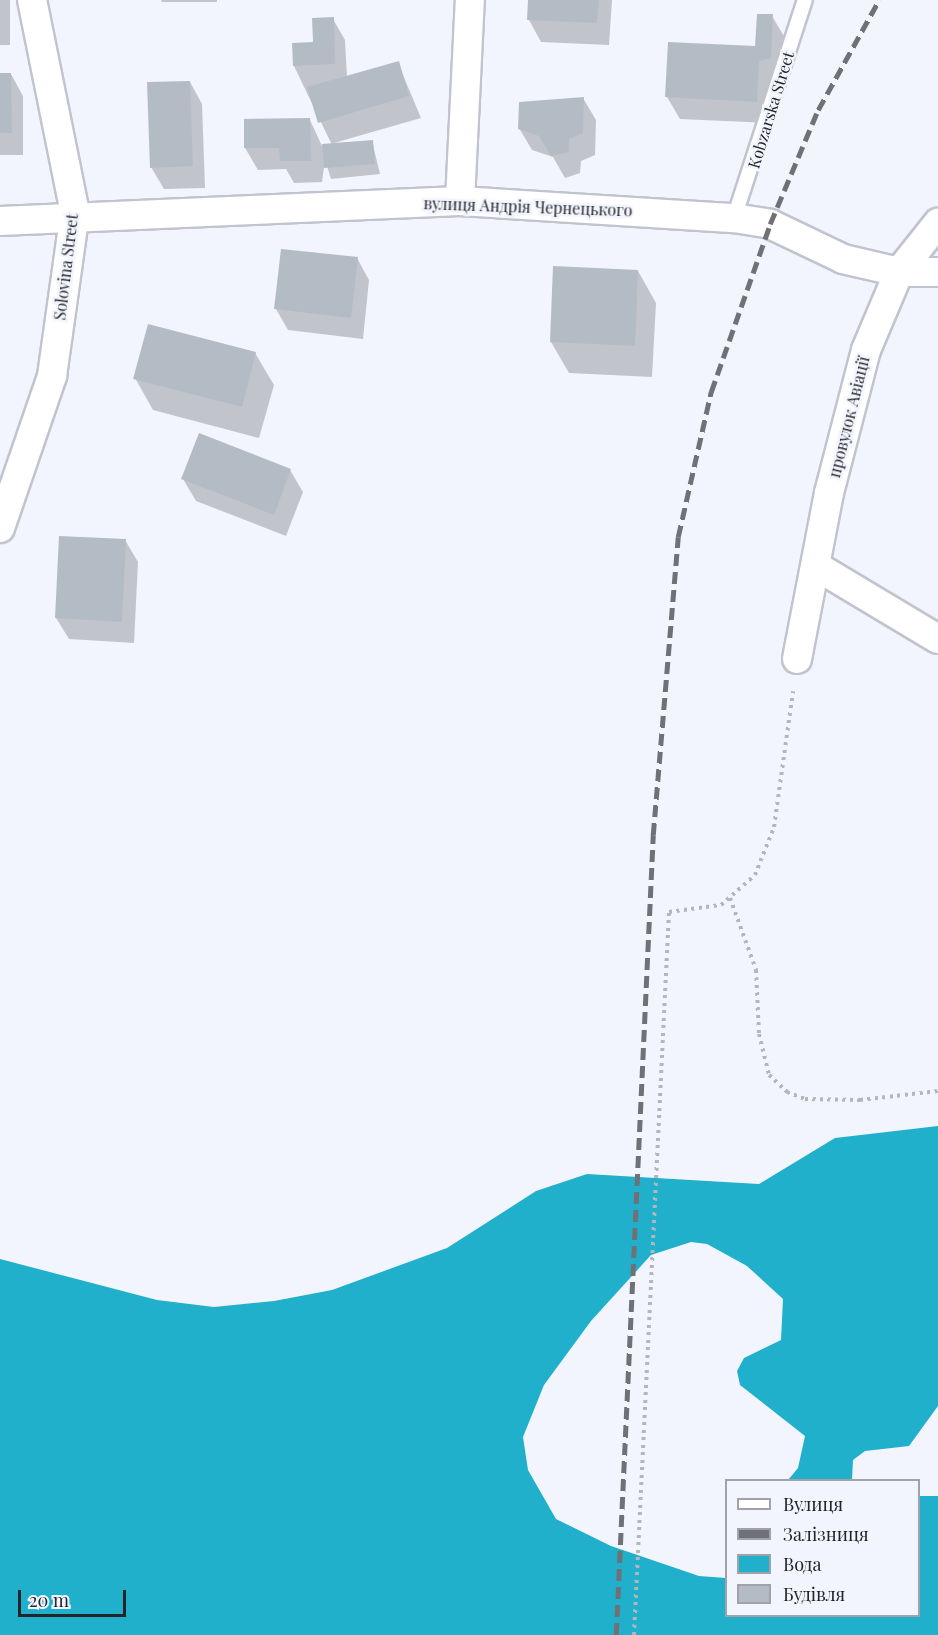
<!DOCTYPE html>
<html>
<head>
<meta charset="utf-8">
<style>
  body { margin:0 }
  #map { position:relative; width:938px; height:1635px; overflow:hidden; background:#f3f5fe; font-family:"Playfair Display",serif }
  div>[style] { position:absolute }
  .water>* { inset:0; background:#20b0cc }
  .shadow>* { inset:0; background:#0003 }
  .building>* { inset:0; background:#b3bcc4 }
  .path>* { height:4px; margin-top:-2px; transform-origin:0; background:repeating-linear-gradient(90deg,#b4b5bd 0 3px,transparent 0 7.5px) }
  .roads { filter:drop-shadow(2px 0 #c1c4ce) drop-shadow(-2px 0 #c1c4ce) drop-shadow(0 2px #c1c4ce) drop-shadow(0 -2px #c1c4ce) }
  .service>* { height:14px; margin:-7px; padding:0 7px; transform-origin:7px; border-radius:7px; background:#fff }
  .minor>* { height:28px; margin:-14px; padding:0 14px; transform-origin:14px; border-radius:14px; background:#fff }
  .rail>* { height:4.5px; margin-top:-2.25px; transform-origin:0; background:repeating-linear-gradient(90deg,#6f7177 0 12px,transparent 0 18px) }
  span { translate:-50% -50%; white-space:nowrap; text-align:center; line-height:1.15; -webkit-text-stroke:5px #f3f5fe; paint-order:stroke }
  .street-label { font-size:16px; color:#242529 }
  .legend { position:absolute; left:725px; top:1479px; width:195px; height:138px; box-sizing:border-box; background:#f3f5fe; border:2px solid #a0a2a9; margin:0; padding:8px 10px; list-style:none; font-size:18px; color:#242529 }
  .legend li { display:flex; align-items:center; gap:12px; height:30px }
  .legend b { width:30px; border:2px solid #a0a2a9 }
  .scale { position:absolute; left:18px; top:1590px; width:108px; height:27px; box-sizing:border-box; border:3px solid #242529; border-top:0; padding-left:8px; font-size:18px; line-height:21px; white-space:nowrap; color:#242529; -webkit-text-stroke:4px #f3f5fe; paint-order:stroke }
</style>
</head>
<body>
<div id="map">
  <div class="water">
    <i style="clip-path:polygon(938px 1126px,938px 1406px,909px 1446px,865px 1451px,853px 1460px,852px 1480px,788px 1480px,798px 1468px,805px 1436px,740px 1385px,737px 1371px,744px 1358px,781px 1340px,783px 1299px,747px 1266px,707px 1244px,691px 1242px,651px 1255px,591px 1321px,544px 1385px,523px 1437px,528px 1470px,556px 1519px,611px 1546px,699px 1576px,726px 1578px,726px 1616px,918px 1616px,919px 1496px,938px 1496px,938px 1635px,0 1635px,0 1259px,157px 1300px,214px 1307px,274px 1301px,332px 1290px,447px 1248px,536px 1191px,587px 1174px,759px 1184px,835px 1138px)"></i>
  </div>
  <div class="shadow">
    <i style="clip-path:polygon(0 0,10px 0,10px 45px,0 45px)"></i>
    <i style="clip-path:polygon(161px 0,217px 0,217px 2px,162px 2px)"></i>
    <i style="clip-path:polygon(530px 0,612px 0,609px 45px,541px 42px,529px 20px)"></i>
    <i style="clip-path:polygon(772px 16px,785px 38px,783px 80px,770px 83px,769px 123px,680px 119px,667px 97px,756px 48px)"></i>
    <i style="clip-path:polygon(333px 19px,345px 40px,347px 77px,398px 63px,421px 118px,334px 143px,372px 141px,380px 174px,331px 179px,325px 160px,322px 182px,294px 183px,286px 169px,258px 170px,245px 148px,310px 120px,322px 146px,332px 145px,294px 66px)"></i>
    <i style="clip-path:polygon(0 74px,11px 74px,23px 96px,23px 155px,0 155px)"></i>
    <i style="clip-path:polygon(190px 82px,202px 104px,205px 188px,164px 189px,151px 167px)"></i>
    <i style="clip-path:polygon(583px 98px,596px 120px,595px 155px,581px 161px,580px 173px,565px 178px,553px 157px,532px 150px,519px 128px)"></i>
    <i style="clip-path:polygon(357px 258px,369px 280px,363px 339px,288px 330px,276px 309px)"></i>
    <i style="clip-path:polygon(638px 271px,656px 303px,652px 377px,569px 373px,551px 342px)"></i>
    <i style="clip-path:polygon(255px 353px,274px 385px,259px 438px,153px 410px,135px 378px)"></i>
    <i style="clip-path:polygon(290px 470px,303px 492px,286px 536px,196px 501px,183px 479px)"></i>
    <i style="clip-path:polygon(125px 540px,138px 562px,134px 643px,69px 639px,56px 618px)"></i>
  </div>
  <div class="building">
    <i style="clip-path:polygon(528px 0,599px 0,597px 23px,527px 20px)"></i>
    <i style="clip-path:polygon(757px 14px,773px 14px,771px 58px,759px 61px,757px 102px,665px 97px,668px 42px,755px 46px)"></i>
    <i style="clip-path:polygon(334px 17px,335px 64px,293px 66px,292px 43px,313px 42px,312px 18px)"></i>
    <i style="clip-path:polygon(399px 61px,409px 96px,318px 123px,307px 87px)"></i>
    <i style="clip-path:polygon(0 73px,11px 73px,12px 133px,0 133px)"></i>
    <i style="clip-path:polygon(190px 81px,193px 166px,150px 168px,147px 82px)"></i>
    <i style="clip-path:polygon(584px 97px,583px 133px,569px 139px,569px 152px,551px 156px,539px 136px,518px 129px,519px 102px)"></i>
    <i style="clip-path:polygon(310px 118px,311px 161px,280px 161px,279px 148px,244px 148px,244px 119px)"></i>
    <i style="clip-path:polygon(373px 140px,375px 164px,324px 168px,322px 144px)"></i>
    <i style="clip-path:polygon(281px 249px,358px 257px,351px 318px,274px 309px)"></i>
    <i style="clip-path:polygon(553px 266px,638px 270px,635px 346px,550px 342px)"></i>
    <i style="clip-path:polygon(148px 324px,256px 352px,242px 407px,133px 379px)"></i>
    <i style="clip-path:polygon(199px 433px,291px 469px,274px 515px,181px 479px)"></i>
    <i style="clip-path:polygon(59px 536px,126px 539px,122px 622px,55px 618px)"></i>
  </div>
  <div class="path">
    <i style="left:730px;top:898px;width:77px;rotate:70.1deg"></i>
    <i style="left:756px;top:970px;width:64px;rotate:87.3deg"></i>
    <i style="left:759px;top:1034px;width:42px;rotate:76.3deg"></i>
    <i style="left:769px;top:1075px;width:25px;rotate:43deg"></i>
    <i style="left:787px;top:1092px;width:19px;rotate:21deg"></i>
    <i style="left:805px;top:1099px;width:55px;rotate:1deg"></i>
    <i style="left:860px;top:1100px;width:79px;rotate:-6.6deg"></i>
    <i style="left:634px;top:1635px;width:724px;rotate:-87.23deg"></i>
    <i style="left:669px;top:912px;width:52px;rotate:-7.7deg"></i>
    <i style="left:721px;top:905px;width:45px;rotate:-41.4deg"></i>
    <i style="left:755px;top:875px;width:52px;rotate:-68.4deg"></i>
    <i style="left:774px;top:827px;width:137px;rotate:-82deg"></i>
  </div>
  <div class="roads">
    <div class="service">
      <i style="left:734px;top:218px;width:229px;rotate:-72deg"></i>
    </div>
    <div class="minor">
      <i style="left:460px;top:201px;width:201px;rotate:-87.2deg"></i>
      <i style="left:0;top:221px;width:460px;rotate:-2.5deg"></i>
      <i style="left:460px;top:201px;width:275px;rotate:3.6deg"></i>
      <i style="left:734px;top:218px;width:36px;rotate:9deg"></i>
      <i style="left:770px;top:224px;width:81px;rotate:25.6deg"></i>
      <i style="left:843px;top:259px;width:57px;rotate:13.1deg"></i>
      <i style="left:899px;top:272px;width:39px"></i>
      <i style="left:0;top:528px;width:161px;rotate:-71.1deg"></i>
      <i style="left:52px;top:376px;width:165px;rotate:-82deg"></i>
      <i style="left:75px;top:213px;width:217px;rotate:-101.4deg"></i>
      <i style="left:816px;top:566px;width:142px;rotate:30.9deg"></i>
      <i style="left:797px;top:659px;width:169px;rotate:-79.1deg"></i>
      <i style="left:829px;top:493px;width:148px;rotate:-75.5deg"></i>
      <i style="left:866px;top:350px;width:85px;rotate:-67.1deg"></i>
      <i style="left:899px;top:272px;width:63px;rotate:-51.5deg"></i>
    </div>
  </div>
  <div class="rail">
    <i style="left:616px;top:1635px;width:801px;rotate:-87.35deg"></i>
    <i style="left:653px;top:835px;width:299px;rotate:-85.2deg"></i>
    <i style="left:678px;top:537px;width:149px;rotate:-77.2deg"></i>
    <i style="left:711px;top:392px;width:178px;rotate:-70.6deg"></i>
    <i style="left:770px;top:224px;width:124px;rotate:-67.2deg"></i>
    <i style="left:818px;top:110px;width:126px;rotate:-61deg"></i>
  </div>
  <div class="street-label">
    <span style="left:771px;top:110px;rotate:-73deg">Kobzarska Street</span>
    <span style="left:528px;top:207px;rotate:2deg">вулиця Андрія Чернецького</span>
    <span style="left:66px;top:267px;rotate:-83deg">Solovina Street</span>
    <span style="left:849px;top:417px;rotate:-76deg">провулок Авіації</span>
  </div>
  <ul class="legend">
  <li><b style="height:8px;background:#fff"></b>Вулиця</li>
  <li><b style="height:8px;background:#6f7177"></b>Залізниця</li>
  <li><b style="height:16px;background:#20b0cc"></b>Вода</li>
  <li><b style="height:16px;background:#b3bcc4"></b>Будівля</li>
  </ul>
  <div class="scale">20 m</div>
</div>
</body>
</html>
